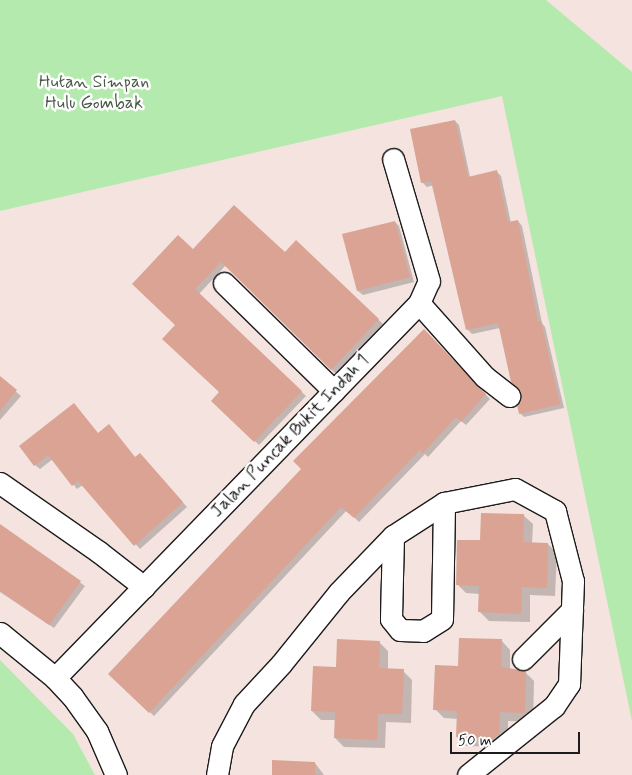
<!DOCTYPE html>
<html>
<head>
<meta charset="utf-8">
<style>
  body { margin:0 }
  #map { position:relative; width:632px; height:775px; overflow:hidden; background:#f4e3df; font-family:Mynerve,sans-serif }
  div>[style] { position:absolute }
  .green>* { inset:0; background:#b4eaad }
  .shadow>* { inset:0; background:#0003 }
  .building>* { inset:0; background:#daa393 }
  .roads { filter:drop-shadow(1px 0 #1c1c1c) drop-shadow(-1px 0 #1c1c1c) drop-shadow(0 1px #1c1c1c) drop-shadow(0 -1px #1c1c1c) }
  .minor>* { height:21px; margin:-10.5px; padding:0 10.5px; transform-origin:10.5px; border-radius:10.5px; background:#fff }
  span { translate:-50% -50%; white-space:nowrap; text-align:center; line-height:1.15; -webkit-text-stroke:5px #fff; paint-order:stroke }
  .park-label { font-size:18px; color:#4a5a48 }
  .street-label { font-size:18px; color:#1c1c1c }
  .scale { position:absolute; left:450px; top:732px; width:130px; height:22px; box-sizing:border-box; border:2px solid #1c1c1c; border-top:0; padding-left:6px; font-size:15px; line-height:18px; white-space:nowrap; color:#1c1c1c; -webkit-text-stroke:4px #fff; paint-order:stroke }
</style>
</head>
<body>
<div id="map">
  <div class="green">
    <i style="clip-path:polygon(0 0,546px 0,632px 72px,632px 721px,502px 96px,0 211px)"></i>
    <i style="clip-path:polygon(0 660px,73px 734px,95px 775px,0 775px)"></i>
  </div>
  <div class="shadow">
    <i style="clip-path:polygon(455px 121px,459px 125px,470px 177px,497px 172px,501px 176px,511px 223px,518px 221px,522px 226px,542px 323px,545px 327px,564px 408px,524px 417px,520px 413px,522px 392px,500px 328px,472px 334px,468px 330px,434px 185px,427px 187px,422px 182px)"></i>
    <i style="clip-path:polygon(395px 222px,399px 226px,414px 282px,363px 295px,358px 291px,343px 235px)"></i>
    <i style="clip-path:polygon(296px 242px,383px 324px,336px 374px,226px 265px,199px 294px,306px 396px,259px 445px,212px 401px,221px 392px,177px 325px,193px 251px,285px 254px)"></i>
    <i style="clip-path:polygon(424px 331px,490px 399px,466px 425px,461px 421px,428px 457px,425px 454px,359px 522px,347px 510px,154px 716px,109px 674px,303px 469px)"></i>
    <i style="clip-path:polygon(0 378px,21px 396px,0 420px)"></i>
    <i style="clip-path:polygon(74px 404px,98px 434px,135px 458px,144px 459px,187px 507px,140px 549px,83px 485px,77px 489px,53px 459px,40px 469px,35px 465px)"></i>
    <i style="clip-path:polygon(523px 515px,533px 524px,532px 544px,548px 544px,557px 553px,555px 596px,530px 595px,530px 622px,489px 621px,480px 612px,480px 594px,466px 593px,457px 584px,482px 542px)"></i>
    <i style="clip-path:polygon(0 526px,85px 586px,54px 628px,0 592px)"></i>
    <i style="clip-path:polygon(501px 640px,510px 650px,510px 670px,525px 672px,534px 681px,533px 722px,508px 721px,508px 743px,503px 747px,466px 746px,457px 737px,458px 719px,444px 718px,435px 709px,459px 667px)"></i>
    <i style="clip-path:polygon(379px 642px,388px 651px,388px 670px,403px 671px,412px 680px,411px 723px,386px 722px,385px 748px,344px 747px,335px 738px,336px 720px,321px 720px,312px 711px,337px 668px)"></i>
    <i style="clip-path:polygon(315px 763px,324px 775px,273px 775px)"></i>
  </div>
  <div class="building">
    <i style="clip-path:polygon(455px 120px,468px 177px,497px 170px,508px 222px,518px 220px,538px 322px,541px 321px,560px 404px,519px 414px,517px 405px,521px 392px,511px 382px,498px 323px,466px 330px,431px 181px,421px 183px,410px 129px)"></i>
    <i style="clip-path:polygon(234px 205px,285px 252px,296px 240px,379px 319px,331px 370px,221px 262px,195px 289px,302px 391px,254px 442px,211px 401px,219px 392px,162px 339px,175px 325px,132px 284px,178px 235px,193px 249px)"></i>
    <i style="clip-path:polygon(395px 221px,410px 277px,357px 291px,342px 234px)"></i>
    <i style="clip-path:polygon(424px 329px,486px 394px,461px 422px,456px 417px,423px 453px,420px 450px,354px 518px,341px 507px,149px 713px,108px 674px,301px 469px,293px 461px)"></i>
    <i style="clip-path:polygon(0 376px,17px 390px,0 411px)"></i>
    <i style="clip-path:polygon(74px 403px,98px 433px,109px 424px,135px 457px,140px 453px,183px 502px,134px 546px,78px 481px,72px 486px,48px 455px,34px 466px,19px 446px)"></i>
    <i style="clip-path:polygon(481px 513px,524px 514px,523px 542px,548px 543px,547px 588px,522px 587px,521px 614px,478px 612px,479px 586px,456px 585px,457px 540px,480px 540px)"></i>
    <i style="clip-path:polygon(0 524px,81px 581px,49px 625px,0 591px)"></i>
    <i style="clip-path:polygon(459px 638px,502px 639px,501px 667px,526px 671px,525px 713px,500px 712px,499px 734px,493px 739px,456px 737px,457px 711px,433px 710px,435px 665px,458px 666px)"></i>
    <i style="clip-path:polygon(337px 639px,380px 641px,379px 668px,404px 669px,402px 714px,378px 714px,377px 740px,334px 738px,335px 712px,311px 711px,313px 666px,336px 667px)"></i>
    <i style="clip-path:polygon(272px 760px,315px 762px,315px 775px,272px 775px)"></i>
  </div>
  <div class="roads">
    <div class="minor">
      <i style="left:224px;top:283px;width:154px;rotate:44.5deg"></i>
      <i style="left:419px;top:303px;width:99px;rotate:48.3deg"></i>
      <i style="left:485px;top:377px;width:31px;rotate:38deg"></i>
      <i style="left:0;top:483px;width:121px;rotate:34.9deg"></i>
      <i style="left:99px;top:552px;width:57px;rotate:37.9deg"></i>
      <i style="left:393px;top:536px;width:83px;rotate:91.4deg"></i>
      <i style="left:391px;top:619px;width:14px;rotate:51deg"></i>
      <i style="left:400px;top:630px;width:23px;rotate:2deg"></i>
      <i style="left:423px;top:631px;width:22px;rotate:-32deg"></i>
      <i style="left:442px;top:619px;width:116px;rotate:-89deg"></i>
      <i style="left:0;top:633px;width:71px;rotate:39.3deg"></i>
      <i style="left:55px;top:678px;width:25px;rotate:47deg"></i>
      <i style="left:72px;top:696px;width:43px;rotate:54.5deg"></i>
      <i style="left:97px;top:731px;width:48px;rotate:66.6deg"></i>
      <i style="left:523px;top:659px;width:69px;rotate:-45deg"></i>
      <i style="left:55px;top:678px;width:523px;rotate:-45.85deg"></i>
      <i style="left:419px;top:303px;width:24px;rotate:-66deg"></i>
      <i style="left:429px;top:281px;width:127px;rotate:-106.4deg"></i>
      <i style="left:217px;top:775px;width:29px;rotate:-80deg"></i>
      <i style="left:222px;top:746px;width:47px;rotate:-62.4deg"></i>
      <i style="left:244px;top:704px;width:54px;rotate:-47.2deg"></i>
      <i style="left:281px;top:664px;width:92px;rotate:-51.1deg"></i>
      <i style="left:339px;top:592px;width:78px;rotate:-46deg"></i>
      <i style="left:393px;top:536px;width:61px;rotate:-32.9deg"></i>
      <i style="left:444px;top:503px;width:72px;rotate:-11.2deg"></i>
      <i style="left:515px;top:489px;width:46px;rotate:28.8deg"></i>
      <i style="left:555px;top:511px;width:72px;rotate:75.6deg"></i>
      <i style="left:573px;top:581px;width:103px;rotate:92.2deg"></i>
      <i style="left:569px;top:684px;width:27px;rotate:124deg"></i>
      <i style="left:554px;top:706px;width:110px;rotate:141.3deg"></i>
    </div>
  </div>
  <div class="park-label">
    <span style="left:94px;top:93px">Hutan Simpan<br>Hulu Gombak</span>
  </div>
  <div class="street-label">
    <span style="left:290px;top:436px;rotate:-46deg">Jalan Puncak Bukit Indah 1</span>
  </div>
  <div class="scale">50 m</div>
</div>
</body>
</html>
